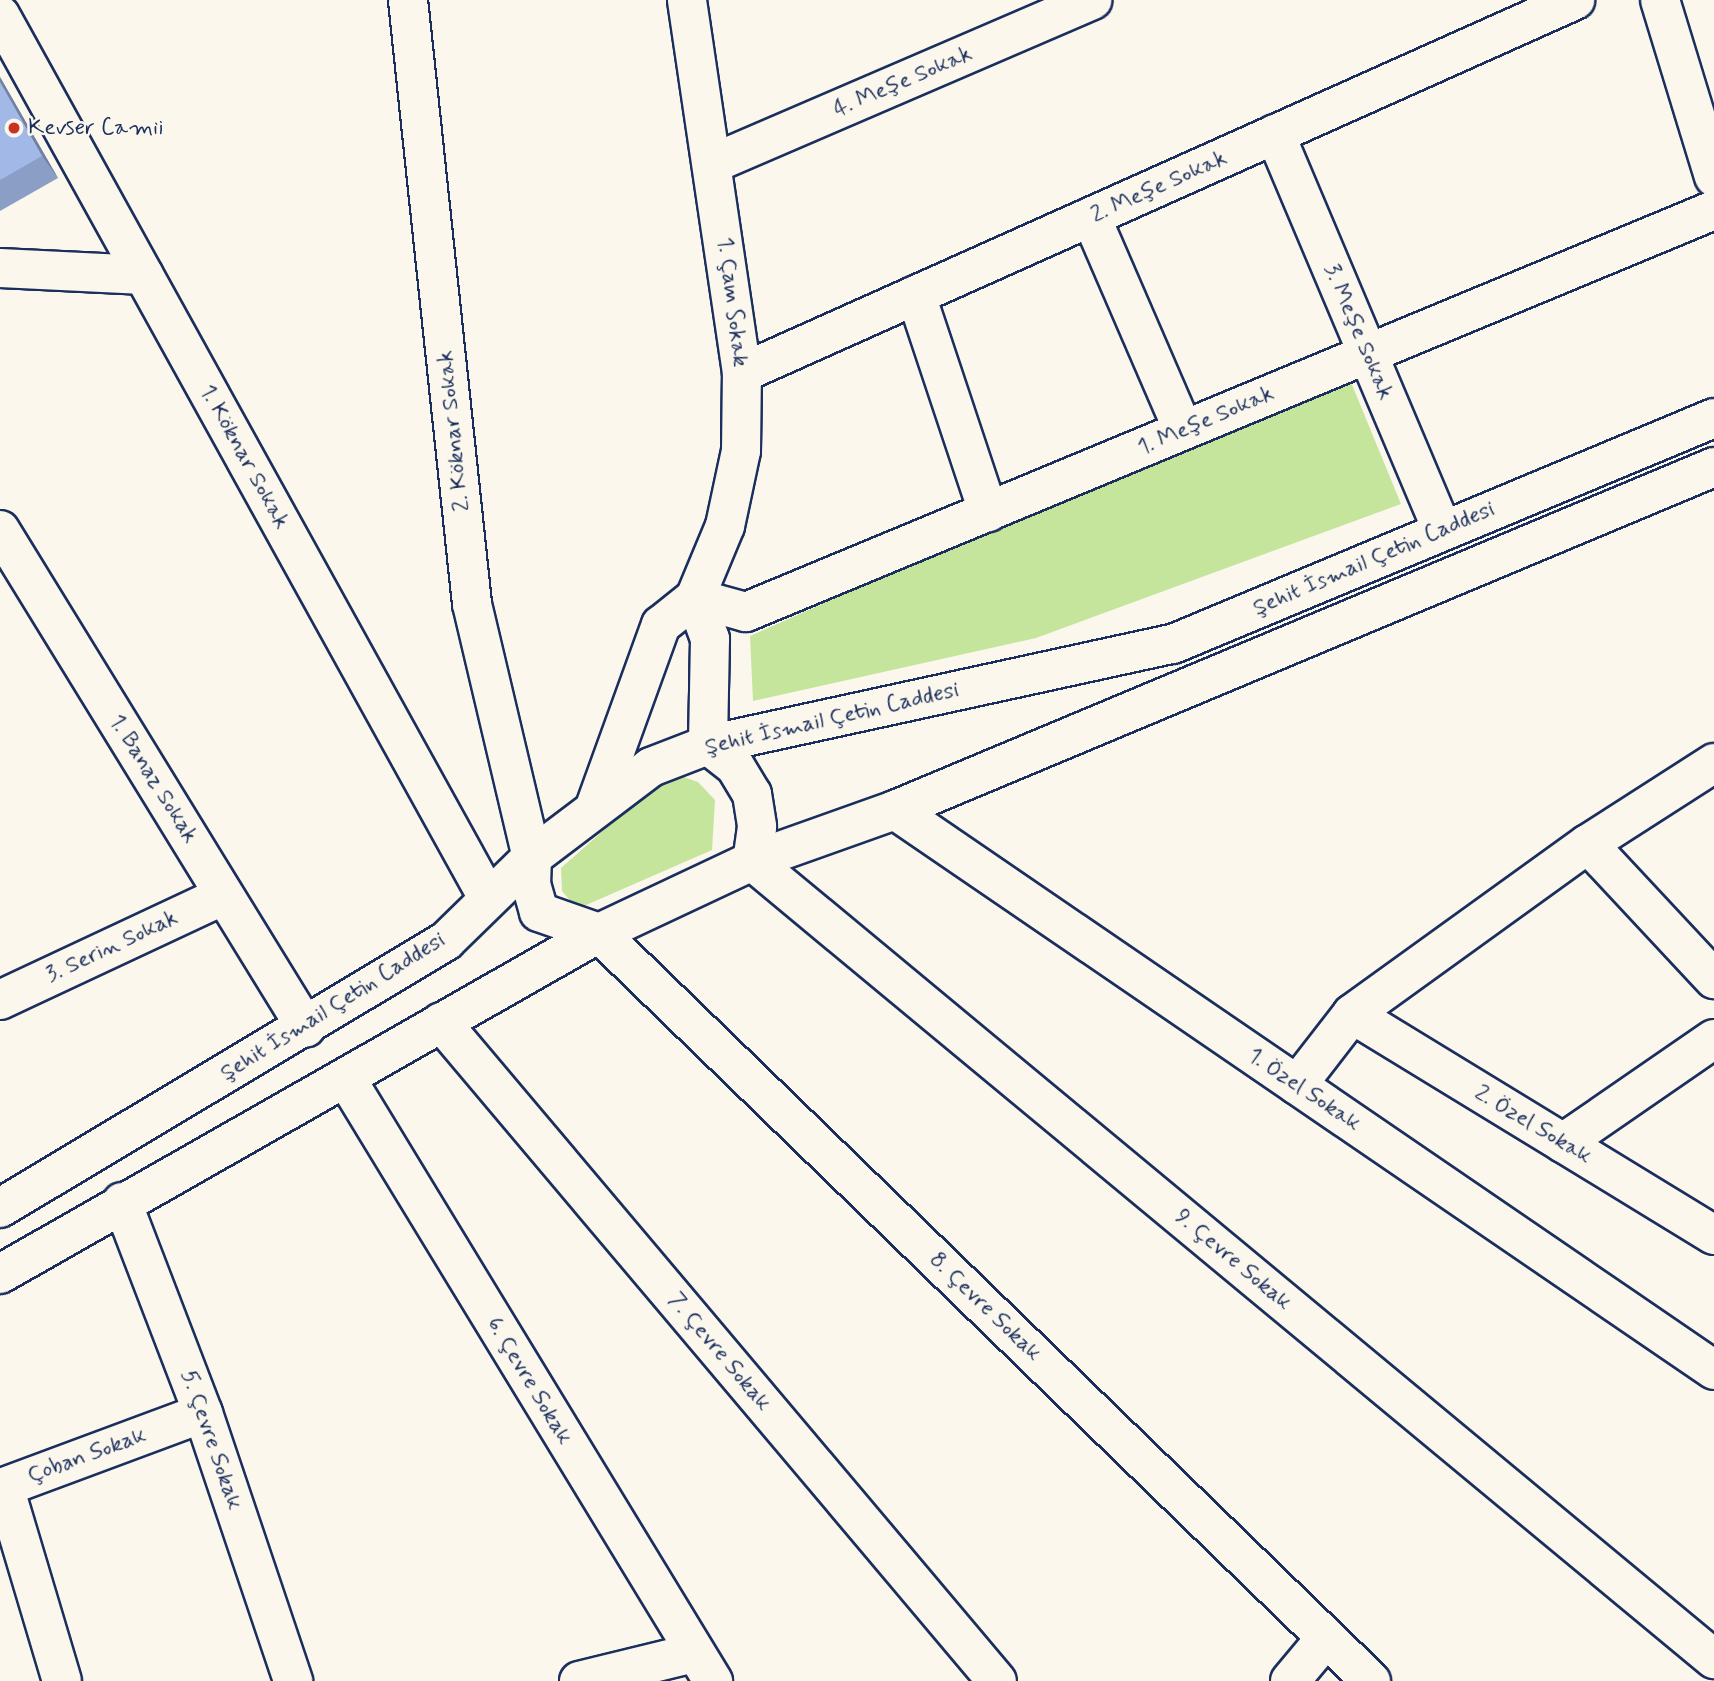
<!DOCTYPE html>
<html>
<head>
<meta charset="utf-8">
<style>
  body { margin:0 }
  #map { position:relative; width:1714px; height:1681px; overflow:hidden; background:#fbf7ec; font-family:Mynerve,sans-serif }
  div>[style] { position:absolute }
  .green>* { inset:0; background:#c6e59c }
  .roads { filter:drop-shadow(2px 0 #1b2f5e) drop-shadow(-2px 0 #1b2f5e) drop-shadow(0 2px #1b2f5e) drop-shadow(0 -2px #1b2f5e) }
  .minor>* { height:38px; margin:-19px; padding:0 19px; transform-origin:19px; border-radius:19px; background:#fbf7ec }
  .wall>* { inset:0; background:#8b9ec6 }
  .shaded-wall>* { inset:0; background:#7181a1 }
  .building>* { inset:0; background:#a2b8e6 }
  .dots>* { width:19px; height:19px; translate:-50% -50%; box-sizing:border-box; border:4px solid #fbf7ec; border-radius:50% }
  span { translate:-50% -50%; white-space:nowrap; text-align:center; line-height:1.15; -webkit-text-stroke:5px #fbf7ec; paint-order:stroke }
  .street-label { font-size:23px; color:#1b2f5e }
  .poi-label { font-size:23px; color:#1b2f5e }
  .left { translate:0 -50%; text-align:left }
</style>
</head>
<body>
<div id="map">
  <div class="green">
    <i style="clip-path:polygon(1346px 370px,1401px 504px,1036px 638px,753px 701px,750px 636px)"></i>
    <i style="clip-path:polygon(678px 775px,698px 782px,715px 800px,712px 850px,577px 909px,562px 891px,561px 868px,663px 778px)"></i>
  </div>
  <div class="roads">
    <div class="minor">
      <i style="left:408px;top:0;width:607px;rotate:83.95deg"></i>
      <i style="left:472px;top:604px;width:260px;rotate:76.7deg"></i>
      <i style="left:532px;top:857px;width:27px;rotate:92deg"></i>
      <i style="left:531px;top:884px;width:29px;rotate:74deg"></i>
      <i style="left:539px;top:912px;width:64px;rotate:19.3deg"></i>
      <i style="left:599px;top:933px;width:1075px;rotate:44.1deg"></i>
      <i style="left:1660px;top:0;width:185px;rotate:73deg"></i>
      <i style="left:0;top:15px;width:1009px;rotate:61.07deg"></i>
      <i style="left:1275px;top:134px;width:430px;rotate:67.1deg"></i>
      <i style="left:714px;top:163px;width:412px;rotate:-23.3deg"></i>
      <i style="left:1091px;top:217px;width:232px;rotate:66.6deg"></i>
      <i style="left:0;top:268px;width:144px;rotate:2.8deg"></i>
      <i style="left:916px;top:295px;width:229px;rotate:71.6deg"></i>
      <i style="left:742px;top:373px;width:913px;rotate:-24.12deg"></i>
      <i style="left:0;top:530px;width:584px;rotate:58.43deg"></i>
      <i style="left:695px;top:598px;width:44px;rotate:69.9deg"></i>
      <i style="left:710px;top:639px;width:106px;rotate:91.1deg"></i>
      <i style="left:708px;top:745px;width:34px;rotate:38deg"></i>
      <i style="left:735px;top:766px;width:33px;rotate:59deg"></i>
      <i style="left:752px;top:794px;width:33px;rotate:81deg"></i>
      <i style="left:757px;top:827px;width:34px;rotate:98deg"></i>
      <i style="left:752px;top:861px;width:1250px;rotate:39.68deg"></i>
      <i style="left:695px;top:598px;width:53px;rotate:15.4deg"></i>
      <i style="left:746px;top:612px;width:1048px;rotate:-22.55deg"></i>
      <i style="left:595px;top:807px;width:194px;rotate:-70.1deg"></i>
      <i style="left:661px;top:625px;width:43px;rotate:-38.5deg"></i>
      <i style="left:695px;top:598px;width:78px;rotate:-67.4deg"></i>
      <i style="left:725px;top:526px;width:77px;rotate:-78deg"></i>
      <i style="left:741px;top:451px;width:78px;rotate:-89.3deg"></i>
      <i style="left:742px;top:373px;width:377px;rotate:-98.4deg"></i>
      <i style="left:895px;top:810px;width:992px;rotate:34.36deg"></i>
      <i style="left:1588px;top:844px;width:185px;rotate:47deg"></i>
      <i style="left:0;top:1000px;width:247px;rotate:-25.1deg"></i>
      <i style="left:1352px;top:1014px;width:424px;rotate:31.4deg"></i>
      <i style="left:441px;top:1022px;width:862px;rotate:49.85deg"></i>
      <i style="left:347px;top:1080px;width:704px;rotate:58.66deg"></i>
      <i style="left:1297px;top:1085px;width:90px;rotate:-52.2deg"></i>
      <i style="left:1352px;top:1014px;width:291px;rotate:-35.8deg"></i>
      <i style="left:1588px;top:844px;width:150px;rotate:-32.7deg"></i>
      <i style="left:1563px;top:1143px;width:183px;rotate:-34.6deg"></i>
      <i style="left:122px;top:1202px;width:226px;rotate:69deg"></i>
      <i style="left:203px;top:1413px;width:283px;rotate:71.4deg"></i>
      <i style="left:0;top:1208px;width:520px;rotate:-30.91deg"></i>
      <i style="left:446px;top:941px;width:120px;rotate:-44.3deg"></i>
      <i style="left:532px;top:857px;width:149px;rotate:-37.1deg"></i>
      <i style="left:651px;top:767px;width:61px;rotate:-21.1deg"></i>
      <i style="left:708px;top:745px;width:476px;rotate:-12.3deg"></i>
      <i style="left:1173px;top:644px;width:586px;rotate:-22.67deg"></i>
      <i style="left:0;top:1274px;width:689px;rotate:-29.65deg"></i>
      <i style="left:599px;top:933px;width:169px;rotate:-25.2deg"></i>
      <i style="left:752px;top:861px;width:152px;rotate:-19.6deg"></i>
      <i style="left:895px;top:810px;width:888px;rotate:-22.72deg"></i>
      <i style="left:62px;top:1681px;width:202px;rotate:-106.6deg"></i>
      <i style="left:4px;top:1487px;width:212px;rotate:-20.4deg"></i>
      <i style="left:579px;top:1681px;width:118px;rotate:-13.7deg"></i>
      <i style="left:1290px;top:1681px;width:56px;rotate:-50.1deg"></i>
    </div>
  </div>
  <div class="wall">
    <i style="clip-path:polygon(0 77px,58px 178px,0 211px)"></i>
  </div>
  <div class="shaded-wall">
    <i style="clip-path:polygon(0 77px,58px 178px,42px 156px,0 82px)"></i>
  </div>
  <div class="building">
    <i style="clip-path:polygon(0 82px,42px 156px,0 180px)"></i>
  </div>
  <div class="dots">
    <i style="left:14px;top:128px;background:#c8321e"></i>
  </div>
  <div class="street-label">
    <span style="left:903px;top:82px;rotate:-23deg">4. Meşe Sokak</span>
    <span style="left:1159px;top:187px;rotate:-24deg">2. Meşe Sokak</span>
    <span style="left:732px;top:302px;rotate:83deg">1. Çam Sokak</span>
    <span style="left:1358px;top:332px;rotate:67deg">3. Meşe Sokak</span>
    <span style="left:1206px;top:421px;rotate:-23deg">1. Meşe Sokak</span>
    <span style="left:454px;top:431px;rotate:-96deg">2. Köknar Sokak</span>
    <span style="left:244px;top:457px;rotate:61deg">1. Köknar Sokak</span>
    <span style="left:1374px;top:559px;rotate:-23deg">Şehit İsmail Çetin Caddesi</span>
    <span style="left:832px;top:719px;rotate:-13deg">Şehit İsmail Çetin Caddesi</span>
    <span style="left:153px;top:779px;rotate:58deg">1. Banaz Sokak</span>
    <span style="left:112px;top:947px;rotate:-25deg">3. Serin Sokak</span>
    <span style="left:333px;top:1007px;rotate:-32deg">Şehit İsmail Çetin Caddesi</span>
    <span style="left:1304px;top:1090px;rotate:34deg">1. Özel Sokak</span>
    <span style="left:1533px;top:1125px;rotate:31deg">2. Özel Sokak</span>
    <span style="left:1233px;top:1260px;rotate:40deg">9. Çevre Sokak</span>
    <span style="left:985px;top:1307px;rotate:44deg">8. Çevre Sokak</span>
    <span style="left:719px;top:1352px;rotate:50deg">7. Çevre Sokak</span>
    <span style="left:529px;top:1381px;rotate:59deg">6. Çevre Sokak</span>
    <span style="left:211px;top:1440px;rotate:71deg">5. Çevre Sokak</span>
    <span style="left:87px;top:1456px;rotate:-20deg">Çoban Sokak</span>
  </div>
  <div class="poi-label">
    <span class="left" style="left:28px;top:128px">Kevser Camii</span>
  </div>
</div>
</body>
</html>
